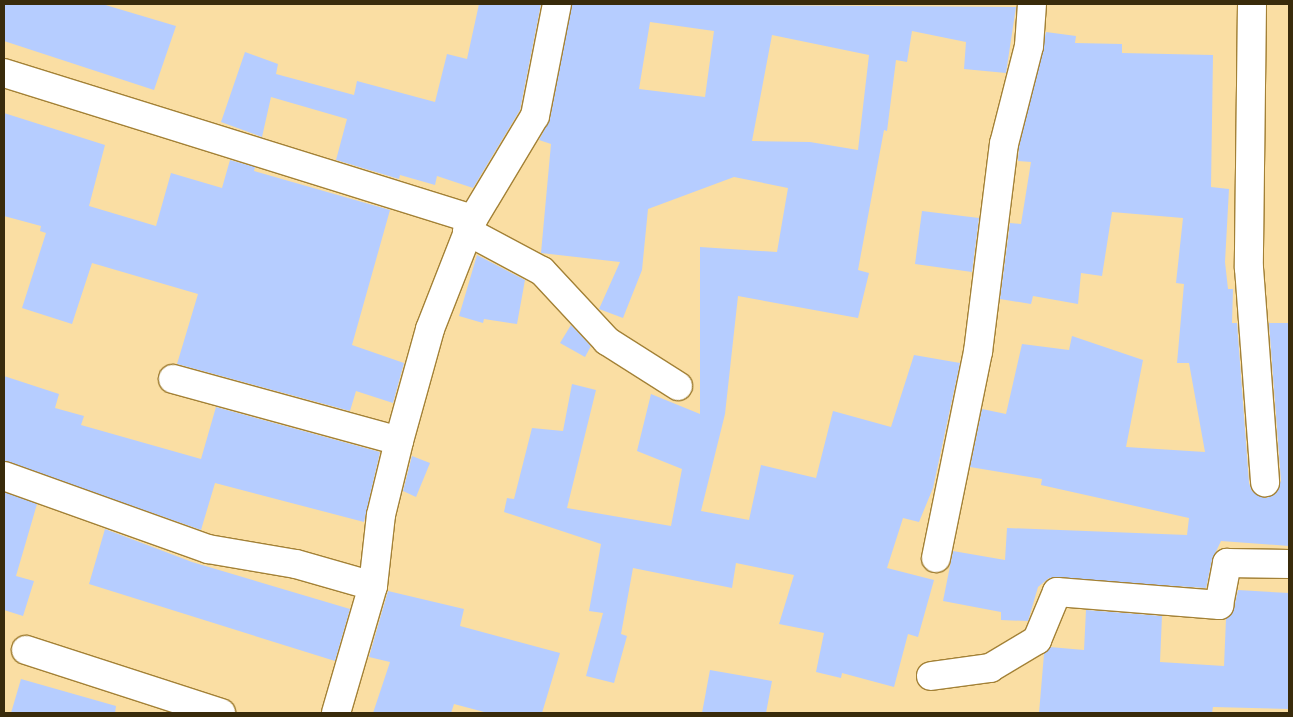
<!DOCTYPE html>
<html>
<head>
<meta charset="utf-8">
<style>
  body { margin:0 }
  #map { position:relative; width:1293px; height:717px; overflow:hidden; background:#fadea3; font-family:Overpass,sans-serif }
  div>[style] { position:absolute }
  .building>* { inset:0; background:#b6cdff }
  .roads { filter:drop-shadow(1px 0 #a38136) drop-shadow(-1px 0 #a38136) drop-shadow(0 1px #a38136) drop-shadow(0 -1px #a38136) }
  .minor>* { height:28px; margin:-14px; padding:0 14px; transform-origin:14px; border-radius:14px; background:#fff }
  span { translate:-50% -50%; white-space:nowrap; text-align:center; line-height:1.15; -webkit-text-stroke:4px #fadea3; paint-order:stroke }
  .frame { position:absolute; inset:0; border:5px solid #392b0b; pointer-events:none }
</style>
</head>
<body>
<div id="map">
  <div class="building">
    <i style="clip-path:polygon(4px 4px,102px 4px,176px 26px,154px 90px,4px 41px)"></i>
    <i style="clip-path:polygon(479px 4px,541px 4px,520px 110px,473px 188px,437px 176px,435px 185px,400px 175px,399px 179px,336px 160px,347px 119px,271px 97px,262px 137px,221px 122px,245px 52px,278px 64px,276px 74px,354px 95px,357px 81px,435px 102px,447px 54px,467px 59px)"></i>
    <i style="clip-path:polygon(evenodd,572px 4px,1016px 7px,1006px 73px,964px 69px,966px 42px,912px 31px,907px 62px,896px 60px,887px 131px,884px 130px,858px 270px,869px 273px,858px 318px,738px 296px,725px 414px,701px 511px,749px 520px,761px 465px,816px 478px,833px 411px,891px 427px,914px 355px,960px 363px,933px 488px,919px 522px,903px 518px,887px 568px,934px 580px,918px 637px,908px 634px,894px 687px,842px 673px,841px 678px,816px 672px,824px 633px,779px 624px,794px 575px,736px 563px,732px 588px,633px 568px,621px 634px,627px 636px,614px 683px,586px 676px,603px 613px,589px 611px,601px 544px,504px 512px,507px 498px,514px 499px,532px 428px,563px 431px,572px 384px,596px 390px,567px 508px,671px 526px,682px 469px,637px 451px,651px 394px,700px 414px,700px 247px,777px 252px,788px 188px,734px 177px,648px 209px,642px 270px,623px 318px,599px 309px,620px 262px,541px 253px,551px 144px,539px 140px,550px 119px,572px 4px,650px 22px,714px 31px,705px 97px,639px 89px,650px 22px,572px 4px,772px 35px,869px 55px,858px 150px,810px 142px,752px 141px,772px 35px)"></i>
    <i style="clip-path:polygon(1046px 32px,1076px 36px,1075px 43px,1122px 44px,1122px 53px,1213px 55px,1211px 187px,1229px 189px,1225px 262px,1228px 289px,1233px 289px,1232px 323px,1237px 323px,1249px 483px,1252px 491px,1266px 498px,1274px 495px,1281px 481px,1269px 323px,1289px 323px,1289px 546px,1221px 541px,1212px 560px,1206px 588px,1049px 578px,1038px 587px,1028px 621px,1001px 620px,1001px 612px,943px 601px,953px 551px,1005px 560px,1007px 528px,1187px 535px,1189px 518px,1041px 485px,1042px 479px,970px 467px,982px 409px,1006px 414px,1022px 344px,1069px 350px,1072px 336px,1143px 360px,1126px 447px,1205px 452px,1189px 363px,1177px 363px,1184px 284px,1176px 283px,1183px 218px,1112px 212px,1102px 276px,1081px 273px,1078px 304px,1033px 296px,1031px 304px,1000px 299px,1010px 223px,1021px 224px,1031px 162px,1018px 161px,1019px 147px)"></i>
    <i style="clip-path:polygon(4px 113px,105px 145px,89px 206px,156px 226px,171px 173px,222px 188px,230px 160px,255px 167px,254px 171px,390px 210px,352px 345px,404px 363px,393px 403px,356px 391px,350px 411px,177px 364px,198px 294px,92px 263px,72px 324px,22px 308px,46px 233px,40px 231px,41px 226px,4px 216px)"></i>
    <i style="clip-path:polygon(922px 211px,979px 218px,972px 272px,915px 264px)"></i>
    <i style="clip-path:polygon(477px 255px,525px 280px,517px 324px,484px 319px,483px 323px,459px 316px)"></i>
    <i style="clip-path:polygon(571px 325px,591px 346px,585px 357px,560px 343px)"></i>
    <i style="clip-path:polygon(4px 376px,59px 394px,55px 408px,84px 416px,81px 425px,201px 459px,216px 407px,380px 452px,364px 522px,215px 483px,201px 530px,4px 461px)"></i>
    <i style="clip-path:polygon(412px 456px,430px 463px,416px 497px,403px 491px)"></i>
    <i style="clip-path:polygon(4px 492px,37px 504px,16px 576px,34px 581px,23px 616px,4px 610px)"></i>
    <i style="clip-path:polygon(105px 529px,192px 562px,350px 609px,335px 661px,89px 584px)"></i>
    <i style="clip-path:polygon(1238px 590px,1289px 593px,1289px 709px,1213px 707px,1212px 713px,1039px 713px,1044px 654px,1050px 647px,1084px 650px,1086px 610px,1162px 616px,1160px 662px,1224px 666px,1226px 619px,1234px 608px)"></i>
    <i style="clip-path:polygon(388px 591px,464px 609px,460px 626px,560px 653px,542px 713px,488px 713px,454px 704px,451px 713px,373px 713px,390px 662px,369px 657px)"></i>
    <i style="clip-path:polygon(710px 670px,772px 681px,766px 713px,702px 713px)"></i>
    <i style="clip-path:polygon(21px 679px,116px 706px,115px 713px,11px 713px)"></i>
  </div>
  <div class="roads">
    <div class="minor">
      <i style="left:1252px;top:4px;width:264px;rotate:90.7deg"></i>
      <i style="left:1249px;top:268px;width:215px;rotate:85.7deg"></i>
      <i style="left:4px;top:73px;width:491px;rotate:17.3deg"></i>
      <i style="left:473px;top:219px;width:120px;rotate:-59deg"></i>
      <i style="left:535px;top:116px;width:114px;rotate:-78.9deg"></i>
      <i style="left:467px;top:231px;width:85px;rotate:28.1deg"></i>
      <i style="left:542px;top:271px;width:96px;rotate:47.1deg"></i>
      <i style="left:607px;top:341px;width:84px;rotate:32.4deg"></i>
      <i style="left:173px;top:379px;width:234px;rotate:15.3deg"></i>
      <i style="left:4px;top:476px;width:217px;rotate:19.7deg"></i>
      <i style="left:208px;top:549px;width:89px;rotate:9.7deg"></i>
      <i style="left:296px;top:564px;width:80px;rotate:15.9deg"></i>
      <i style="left:936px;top:558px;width:210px;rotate:-78.5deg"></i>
      <i style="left:978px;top:352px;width:210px;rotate:-82.9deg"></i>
      <i style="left:1004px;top:144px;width:101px;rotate:-75.7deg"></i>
      <i style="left:1029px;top:46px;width:42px;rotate:-85.9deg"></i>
      <i style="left:26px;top:650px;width:205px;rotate:17.9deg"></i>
      <i style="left:931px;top:676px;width:60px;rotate:-7.7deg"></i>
      <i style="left:990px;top:668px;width:55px;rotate:-30.8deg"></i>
      <i style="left:1037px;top:640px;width:52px;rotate:-67.4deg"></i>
      <i style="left:1057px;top:592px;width:163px;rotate:4.6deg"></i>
      <i style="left:1219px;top:605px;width:43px;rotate:-79.2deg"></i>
      <i style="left:1227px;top:563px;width:62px;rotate:0.9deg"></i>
      <i style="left:336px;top:713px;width:132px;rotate:-73.8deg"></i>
      <i style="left:373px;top:586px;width:71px;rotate:-83.6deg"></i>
      <i style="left:381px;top:515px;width:76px;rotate:-76.3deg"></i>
      <i style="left:399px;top:441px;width:116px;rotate:-74.5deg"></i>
      <i style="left:430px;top:329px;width:118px;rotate:-68.6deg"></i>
    </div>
  </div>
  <div class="frame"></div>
</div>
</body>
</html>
